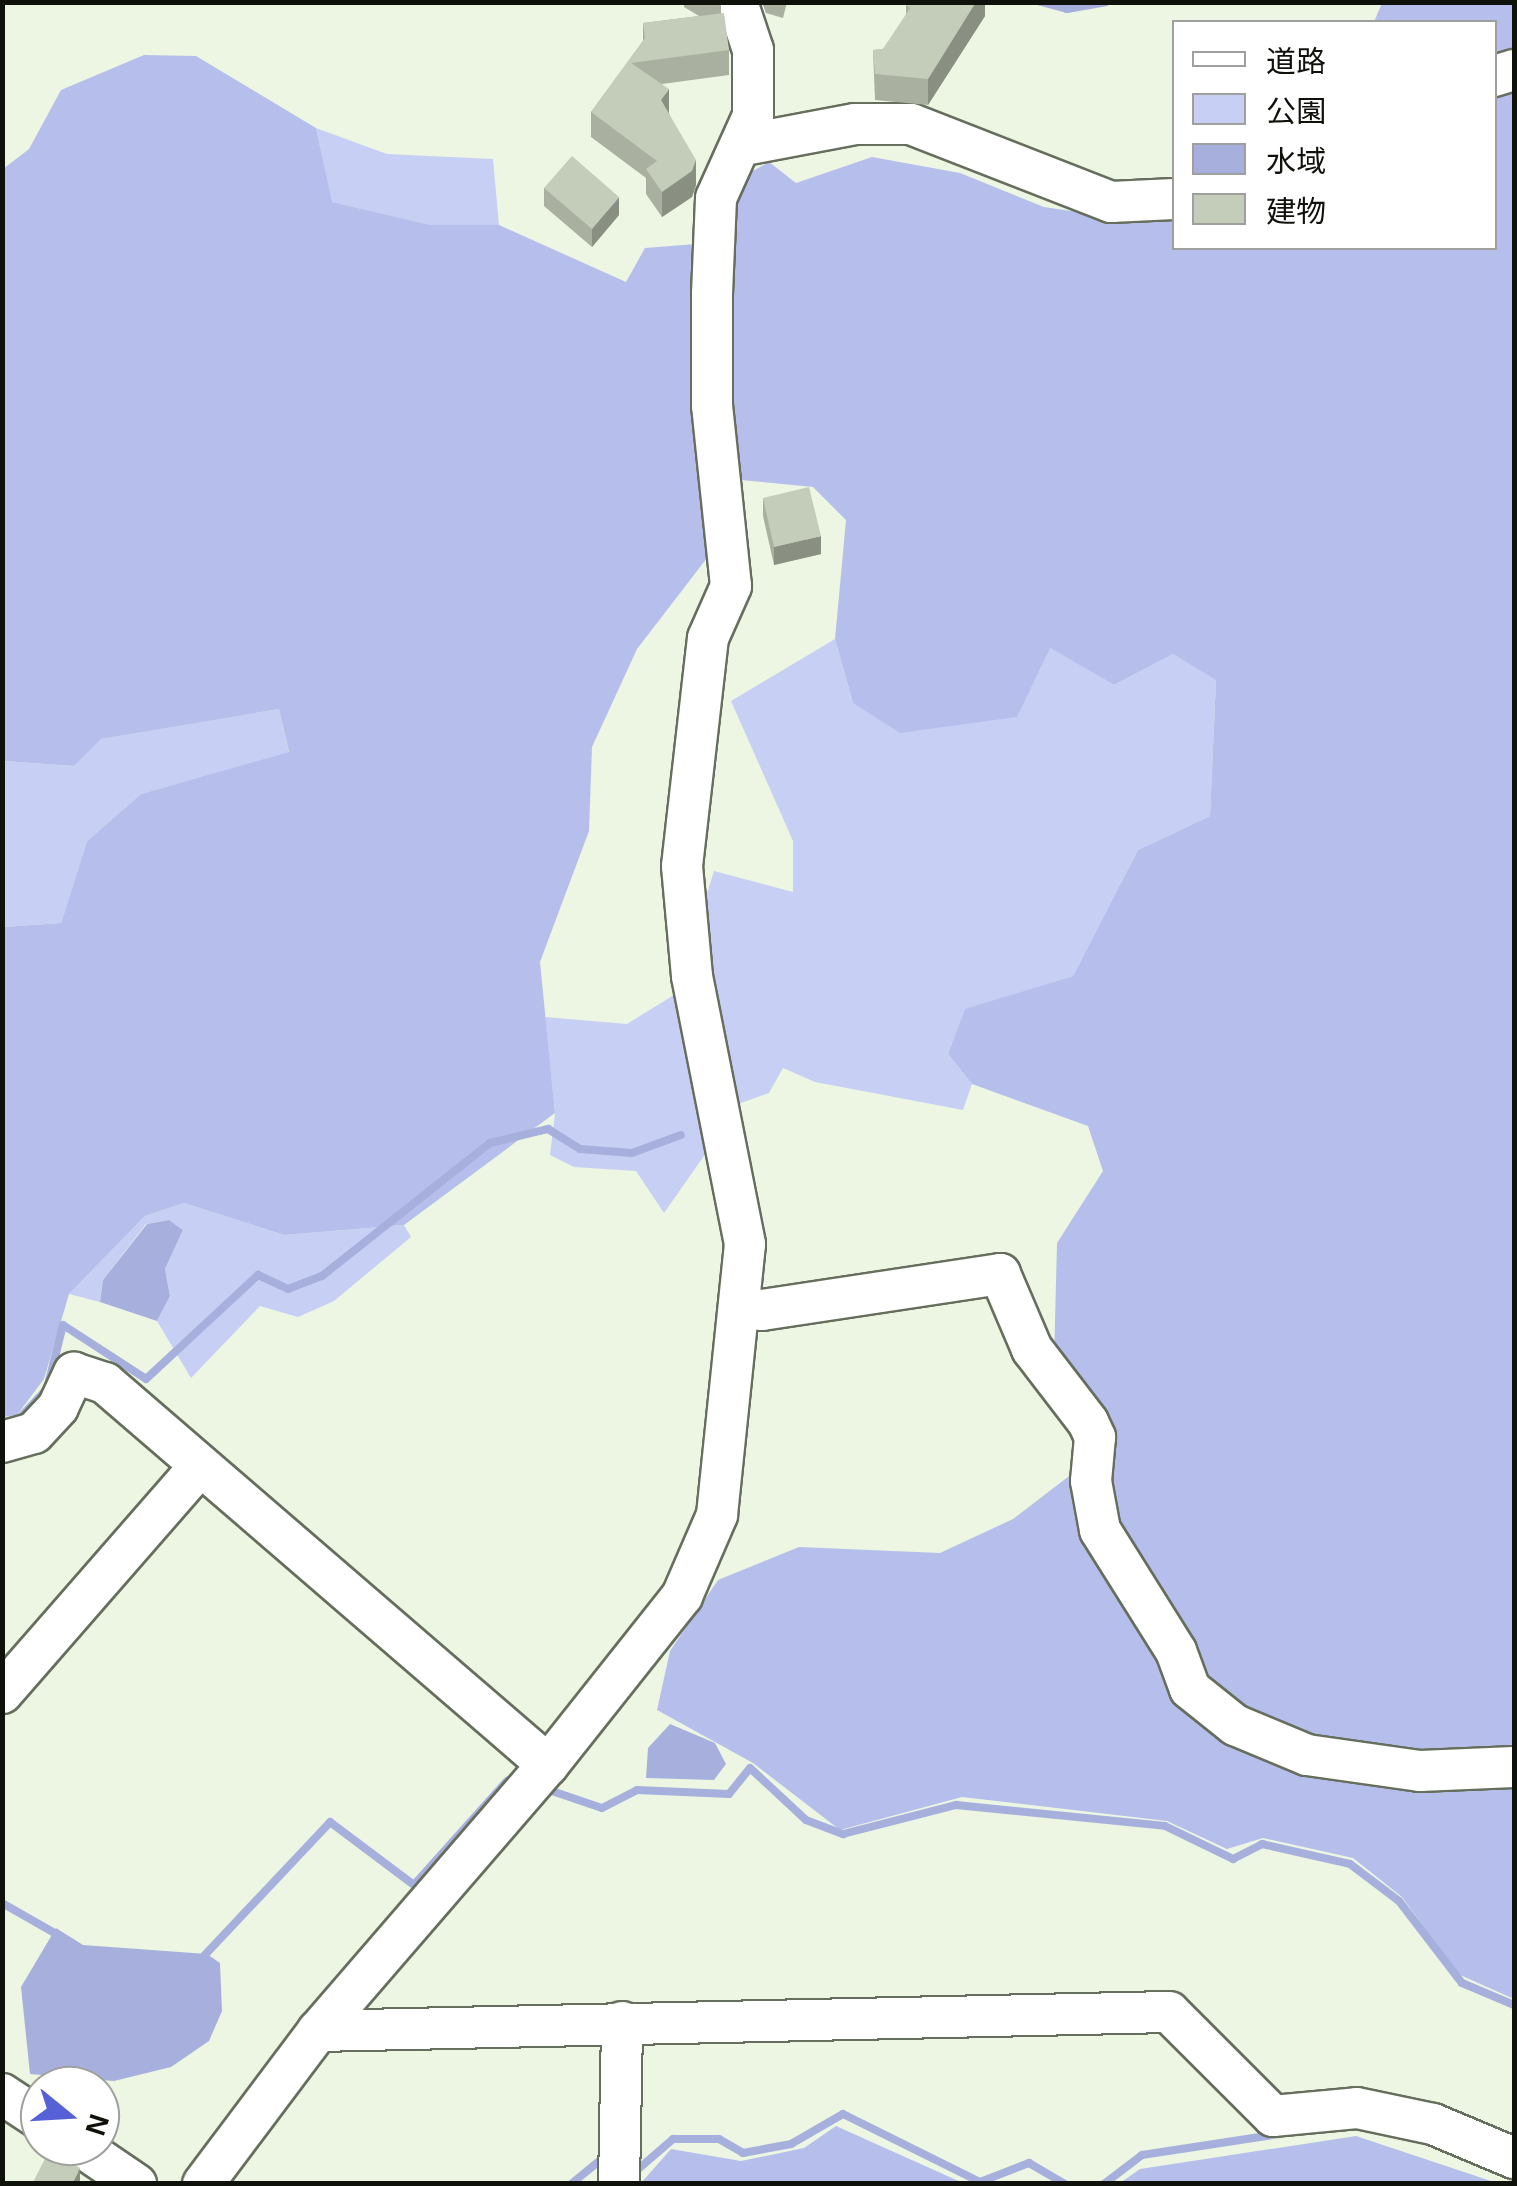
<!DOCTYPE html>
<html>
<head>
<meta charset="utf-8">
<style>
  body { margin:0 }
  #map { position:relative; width:1517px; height:2186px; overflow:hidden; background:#edf6e2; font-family:Arial,"Noto Sans JP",sans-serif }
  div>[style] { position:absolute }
  .green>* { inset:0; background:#c7d0f4 }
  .forest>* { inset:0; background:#b6bfec }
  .water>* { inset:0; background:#a7b0dc }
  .stream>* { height:8px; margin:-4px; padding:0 4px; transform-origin:4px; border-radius:4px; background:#a7b0dc }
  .roads { filter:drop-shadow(2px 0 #666e5d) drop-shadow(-2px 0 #666e5d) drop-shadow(0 2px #666e5d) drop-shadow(0 -2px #666e5d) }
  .minor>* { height:40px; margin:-20px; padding:0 20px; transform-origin:20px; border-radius:20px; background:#fff }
  .wall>* { inset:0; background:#a9b09f }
  .shaded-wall>* { inset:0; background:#899082 }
  .building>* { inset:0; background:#c4cdb9 }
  span { translate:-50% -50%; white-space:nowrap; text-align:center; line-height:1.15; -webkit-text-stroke:8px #fff; paint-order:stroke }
  .frame { position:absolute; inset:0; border:5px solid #0f120b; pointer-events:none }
  .legend { position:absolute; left:1172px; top:20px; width:325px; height:230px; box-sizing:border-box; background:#fff; border:2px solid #9fa09d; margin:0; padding:12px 18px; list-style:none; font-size:30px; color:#0f120b }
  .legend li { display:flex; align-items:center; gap:20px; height:50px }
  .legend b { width:50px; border:2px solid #9fa09d }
  .north { position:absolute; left:20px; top:2066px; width:100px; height:100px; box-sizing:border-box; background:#fff; border:2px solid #9fa09d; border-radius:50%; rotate:108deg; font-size:28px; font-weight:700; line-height:40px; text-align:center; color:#0f120b }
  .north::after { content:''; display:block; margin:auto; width:35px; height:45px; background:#5660d7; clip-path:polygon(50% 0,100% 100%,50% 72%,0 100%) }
</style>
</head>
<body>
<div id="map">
  <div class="green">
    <i style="clip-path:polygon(316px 128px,387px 154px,493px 159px,499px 225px,431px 225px,331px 202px)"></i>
    <i style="clip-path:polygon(835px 639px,853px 703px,1049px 647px,1114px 685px,1173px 654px,1216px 679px,1210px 816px,1138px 850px,1073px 976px,965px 1010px,948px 1054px,972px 1084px,963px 1110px,815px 1082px,783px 1068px,769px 1093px,741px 1103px,664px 1213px,636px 1171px,574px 1167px,550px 1155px,555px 1113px,545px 1017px,627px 1024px,677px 993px,714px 871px,793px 892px,793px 841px,731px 701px)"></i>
    <i style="clip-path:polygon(279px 709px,289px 753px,141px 794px,87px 841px,61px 923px,3px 927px,2px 761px,74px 766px,100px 739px)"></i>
    <i style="clip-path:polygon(184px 1203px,284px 1235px,404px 1225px,411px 1237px,334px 1301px,298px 1317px,260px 1306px,191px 1378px,157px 1321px,170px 1296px,165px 1269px,183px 1230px,169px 1220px,146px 1224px,103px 1280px,100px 1302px,69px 1294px,145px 1216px)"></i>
  </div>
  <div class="forest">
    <i style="clip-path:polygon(1382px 3px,1514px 3px,1514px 1999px,1458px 1974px,1402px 1897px,1353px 1858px,1263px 1838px,1227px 1849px,1167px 1821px,962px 1797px,840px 1830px,753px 1763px,657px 1710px,670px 1651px,718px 1580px,799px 1547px,940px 1553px,1013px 1519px,1107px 1447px,1099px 1402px,1054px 1361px,1057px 1243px,1103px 1171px,1088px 1126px,972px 1084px,948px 1054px,965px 1009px,1073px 976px,1138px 850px,1210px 816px,1216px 680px,1173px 654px,1114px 685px,1050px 648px,1017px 717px,900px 733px,853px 703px,835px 639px,846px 520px,813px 487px,732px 479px,724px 210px,742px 177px,769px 162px,796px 183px,872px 157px,960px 173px,1044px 207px,1138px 221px,1174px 216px,1174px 248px,1494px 248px,1494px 22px,1374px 22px)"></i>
    <i style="clip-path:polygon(144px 55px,196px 56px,316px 128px,332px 202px,431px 225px,499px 225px,626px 282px,645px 248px,696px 244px,697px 419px,707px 558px,637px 649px,592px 747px,589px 831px,540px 962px,555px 1113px,404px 1225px,284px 1235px,184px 1203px,145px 1216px,69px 1294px,44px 1379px,17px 1415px,3px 1417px,3px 927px,61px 923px,87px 841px,141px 794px,289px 752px,279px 709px,101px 739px,74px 766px,3px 761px,3px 169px,29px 149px,61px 90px)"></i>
    <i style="clip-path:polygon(836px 2126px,963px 2183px,641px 2183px,671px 2149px,741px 2161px,804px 2148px)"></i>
    <i style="clip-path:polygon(1356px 2136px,1497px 2183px,1120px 2183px,1140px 2169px)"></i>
  </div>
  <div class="water">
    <i style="clip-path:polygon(169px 1220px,183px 1230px,165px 1269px,170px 1296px,157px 1321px,100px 1302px,103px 1280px,147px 1224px)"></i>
    <i style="clip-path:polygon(670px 1724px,715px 1743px,726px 1764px,714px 1780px,646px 1778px,648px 1748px)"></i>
    <i style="clip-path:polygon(56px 1928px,83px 1945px,207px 1954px,220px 1963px,222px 2011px,209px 2041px,171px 2067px,114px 2081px,30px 2074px,21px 1987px)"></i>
  </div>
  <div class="stream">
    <i style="left:1041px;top:2px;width:27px;rotate:15deg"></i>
    <i style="left:1067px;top:9px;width:39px;rotate:-10deg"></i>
    <i style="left:18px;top:1420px;width:42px;rotate:-46.9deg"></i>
    <i style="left:47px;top:1389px;width:66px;rotate:-76deg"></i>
    <i style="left:63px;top:1325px;width:99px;rotate:33deg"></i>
    <i style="left:146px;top:1379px;width:153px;rotate:-42.9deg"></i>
    <i style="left:258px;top:1275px;width:33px;rotate:25deg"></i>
    <i style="left:288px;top:1289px;width:36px;rotate:-21deg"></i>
    <i style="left:322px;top:1276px;width:214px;rotate:-38.4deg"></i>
    <i style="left:490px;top:1143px;width:60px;rotate:-13.6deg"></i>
    <i style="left:548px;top:1129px;width:38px;rotate:32deg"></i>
    <i style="left:580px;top:1149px;width:52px;rotate:4.4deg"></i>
    <i style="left:632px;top:1153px;width:52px;rotate:-20.2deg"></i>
    <i style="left:546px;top:1789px;width:59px;rotate:18.7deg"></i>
    <i style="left:602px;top:1808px;width:39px;rotate:-27deg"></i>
    <i style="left:637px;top:1790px;width:92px;rotate:2.5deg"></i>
    <i style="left:729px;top:1794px;width:33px;rotate:-51deg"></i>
    <i style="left:750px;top:1768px;width:76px;rotate:42.9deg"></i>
    <i style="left:806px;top:1820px;width:40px;rotate:21deg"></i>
    <i style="left:843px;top:1834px;width:117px;rotate:-14.4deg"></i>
    <i style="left:956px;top:1805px;width:210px;rotate:5.7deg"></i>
    <i style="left:1165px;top:1826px;width:76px;rotate:25.9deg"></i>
    <i style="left:1233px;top:1859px;width:33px;rotate:-27deg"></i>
    <i style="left:1262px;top:1844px;width:90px;rotate:12.8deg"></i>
    <i style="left:1350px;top:1864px;width:61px;rotate:37.1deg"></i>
    <i style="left:1399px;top:1901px;width:103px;rotate:52.5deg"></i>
    <i style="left:1462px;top:1983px;width:56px;rotate:22.9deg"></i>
    <i style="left:2px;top:1903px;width:64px;rotate:29.7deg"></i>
    <i style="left:202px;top:1958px;width:187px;rotate:-46.7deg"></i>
    <i style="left:330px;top:1822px;width:105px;rotate:36.9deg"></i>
    <i style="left:414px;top:1885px;width:140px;rotate:-48.2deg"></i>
    <i style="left:636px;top:2171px;width:49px;rotate:-40.9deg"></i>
    <i style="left:673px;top:2139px;width:46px"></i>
    <i style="left:719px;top:2139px;width:28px;rotate:30deg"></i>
    <i style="left:743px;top:2153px;width:49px;rotate:-10.6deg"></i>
    <i style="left:791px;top:2144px;width:60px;rotate:-30deg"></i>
    <i style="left:843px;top:2114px;width:153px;rotate:26.4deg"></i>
    <i style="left:980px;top:2182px;width:53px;rotate:-21.2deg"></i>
    <i style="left:1029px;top:2163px;width:42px;rotate:30.3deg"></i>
    <i style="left:571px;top:2184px;width:41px;rotate:-39.1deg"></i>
    <i style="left:1104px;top:2184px;width:48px;rotate:-37.3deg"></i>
    <i style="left:1142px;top:2155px;width:139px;rotate:-8.7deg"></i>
  </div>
  <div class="roads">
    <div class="minor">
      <i style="left:1494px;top:76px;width:21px;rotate:-17deg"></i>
      <i style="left:744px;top:145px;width:113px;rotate:-10.7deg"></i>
      <i style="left:855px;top:124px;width:56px"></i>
      <i style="left:911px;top:124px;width:215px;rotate:21.3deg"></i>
      <i style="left:1111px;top:202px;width:63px;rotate:-2.7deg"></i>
      <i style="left:740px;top:1307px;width:22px;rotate:8deg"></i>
      <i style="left:762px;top:1310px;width:241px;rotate:-8.6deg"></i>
      <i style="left:1000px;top:1274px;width:82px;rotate:66.9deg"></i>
      <i style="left:1032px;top:1349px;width:92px;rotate:52.5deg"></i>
      <i style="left:1088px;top:1422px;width:17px;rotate:65deg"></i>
      <i style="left:1095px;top:1437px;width:44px;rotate:95.2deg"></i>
      <i style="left:1091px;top:1481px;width:50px;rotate:79.6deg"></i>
      <i style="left:1100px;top:1530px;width:143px;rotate:57.9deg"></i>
      <i style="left:1176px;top:1651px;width:40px;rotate:69.8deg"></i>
      <i style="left:1190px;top:1689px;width:58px;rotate:38.7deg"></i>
      <i style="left:1235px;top:1725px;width:78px;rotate:22.6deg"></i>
      <i style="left:1307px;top:1755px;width:114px;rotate:8.1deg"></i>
      <i style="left:1420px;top:1771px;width:94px;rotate:-2.4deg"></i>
      <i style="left:2px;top:1442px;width:33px;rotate:-16deg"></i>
      <i style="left:34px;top:1433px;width:35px;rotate:-47deg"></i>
      <i style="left:58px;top:1407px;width:38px;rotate:-65deg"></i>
      <i style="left:74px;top:1373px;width:33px;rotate:18deg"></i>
      <i style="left:105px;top:1383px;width:585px;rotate:40.77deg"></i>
      <i style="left:2px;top:1693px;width:300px;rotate:-48.9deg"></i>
      <i style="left:318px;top:2031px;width:851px;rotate:-1.28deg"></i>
      <i style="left:1169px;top:2012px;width:147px;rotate:45deg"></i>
      <i style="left:1273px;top:2116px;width:84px;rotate:-5.4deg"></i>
      <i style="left:1357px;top:2108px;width:78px;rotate:11.9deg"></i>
      <i style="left:1433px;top:2124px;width:88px;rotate:22.8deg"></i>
      <i style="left:2px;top:2094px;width:45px;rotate:33.3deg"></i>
      <i style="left:80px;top:2146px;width:68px;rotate:34.2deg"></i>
      <i style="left:203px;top:2184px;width:191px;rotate:-53.1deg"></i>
      <i style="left:318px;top:2031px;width:352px;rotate:-49.2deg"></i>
      <i style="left:548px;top:1765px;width:216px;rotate:-51.6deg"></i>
      <i style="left:682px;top:1596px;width:88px;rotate:-66.6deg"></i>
      <i style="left:717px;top:1515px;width:272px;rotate:-84.1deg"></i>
      <i style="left:745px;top:1244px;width:273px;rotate:-101.2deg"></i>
      <i style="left:692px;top:976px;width:110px;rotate:-95.2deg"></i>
      <i style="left:682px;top:866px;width:229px;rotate:-83.5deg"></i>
      <i style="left:708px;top:638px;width:57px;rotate:-66.1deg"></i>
      <i style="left:731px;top:586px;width:181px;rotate:-96deg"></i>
      <i style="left:712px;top:406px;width:112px;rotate:-90deg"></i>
      <i style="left:712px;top:294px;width:96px;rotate:-87.6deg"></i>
      <i style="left:716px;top:198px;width:90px;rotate:-65.7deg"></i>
      <i style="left:753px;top:116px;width:66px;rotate:-90deg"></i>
      <i style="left:753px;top:50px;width:51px;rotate:-108.4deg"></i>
      <i style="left:619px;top:2184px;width:162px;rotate:-88.9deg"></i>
    </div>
  </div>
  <div class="wall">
    <i style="clip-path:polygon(684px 2px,721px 2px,721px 13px,729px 50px,729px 75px,662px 84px,669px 113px,696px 185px,692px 197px,662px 217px,646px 194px,646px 178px,591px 137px,591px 112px,643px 41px,643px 23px,699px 16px,684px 7px)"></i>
    <i style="clip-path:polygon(762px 2px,787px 2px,783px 18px,766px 13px)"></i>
    <i style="clip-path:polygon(985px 2px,985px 16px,928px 105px,875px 100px,873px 50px,883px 49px,906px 16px,906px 5px)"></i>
    <i style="clip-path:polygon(544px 188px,619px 215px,592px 247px,544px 206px)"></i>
    <i style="clip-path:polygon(763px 498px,821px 554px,774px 565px,763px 516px)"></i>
  </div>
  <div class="shaded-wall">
    <i style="clip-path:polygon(976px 2px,985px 2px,985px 16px,928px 105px,928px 79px)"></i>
    <i style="clip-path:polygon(669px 89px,669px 114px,661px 100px)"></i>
    <i style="clip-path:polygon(696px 160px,696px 185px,692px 197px,662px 217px,662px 192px)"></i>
    <i style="clip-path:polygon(619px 197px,619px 215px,592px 247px,592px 229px)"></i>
    <i style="clip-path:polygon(821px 536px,821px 554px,774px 565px,774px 547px)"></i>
    <i style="clip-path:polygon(80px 2168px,80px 2184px,72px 2184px)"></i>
  </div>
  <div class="building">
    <i style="clip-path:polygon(908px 2px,976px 2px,928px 79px,875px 74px,873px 50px,883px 49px,910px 8px,906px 5px)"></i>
    <i style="clip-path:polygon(724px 13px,729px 50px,631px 63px,669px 89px,661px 100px,696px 160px,692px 171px,662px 192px,646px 169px,657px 161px,591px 112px,645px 38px,643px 23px)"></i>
    <i style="clip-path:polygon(572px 156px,619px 197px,592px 229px,544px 188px)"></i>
    <i style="clip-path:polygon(809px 487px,821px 536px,774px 547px,763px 498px)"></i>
    <i style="clip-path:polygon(49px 2151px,80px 2168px,72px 2184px,32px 2184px)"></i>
  </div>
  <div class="frame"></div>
  <ul class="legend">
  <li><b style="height:12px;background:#fff"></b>道路</li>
  <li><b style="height:28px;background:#c7d0f4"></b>公園</li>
  <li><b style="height:28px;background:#a7b0dc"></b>水域</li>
  <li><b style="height:28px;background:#c4cdb9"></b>建物</li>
  </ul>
  <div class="north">N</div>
</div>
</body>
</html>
